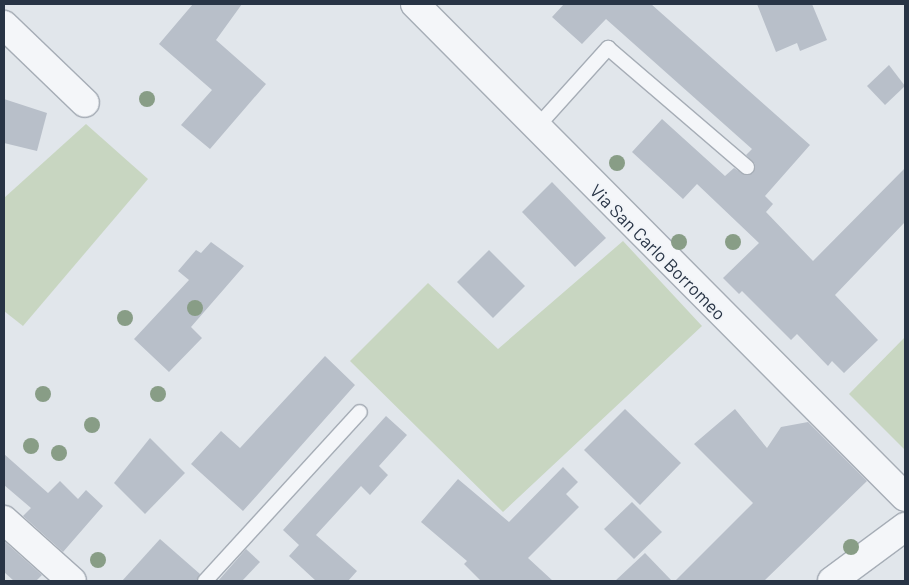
<!DOCTYPE html>
<html>
<head>
<meta charset="utf-8">
<style>
  body { margin:0 }
  #map { position:relative; width:909px; height:585px; overflow:hidden; background:#e1e6eb; font-family:Barlow,sans-serif }
  div>[style] { position:absolute }
  .green>* { inset:0; background:#c8d6c1 }
  .building>* { inset:0; background:#b8bfc9 }
  .roads { filter:drop-shadow(1px 0 #a6adb6) drop-shadow(-1px 0 #a6adb6) drop-shadow(0 1px #a6adb6) drop-shadow(0 -1px #a6adb6) }
  .service>* { height:14px; margin:-7px; padding:0 7px; transform-origin:7px; border-radius:7px; background:#f4f6f9 }
  .minor>* { height:28px; margin:-14px; padding:0 14px; transform-origin:14px; border-radius:14px; background:#f4f6f9 }
  .tertiary>* { height:28px; margin:-14px; padding:0 14px; transform-origin:14px; border-radius:14px; background:#f4f6f9 }
  .trees>* { width:16px; height:16px; margin:-8px; border-radius:50%; background:#889d86 }
  span { translate:-50% -50%; white-space:nowrap; text-align:center; line-height:1.15; -webkit-text-stroke:4px #f1f4f8; paint-order:stroke }
  .street-label { font-size:18px; color:#283445 }
  .frame { position:absolute; inset:0; border:5px solid #283445; pointer-events:none }
</style>
</head>
<body>
<div id="map">
  <div class="green">
    <i style="clip-path:polygon(86px 124px,148px 179px,23px 326px,4px 311px,4px 198px)"></i>
    <i style="clip-path:polygon(623px 241px,702px 326px,503px 512px,350px 361px,428px 283px,498px 349px)"></i>
    <i style="clip-path:polygon(905px 337px,905px 450px,849px 394px)"></i>
  </div>
  <div class="building">
    <i style="clip-path:polygon(193px 4px,242px 4px,216px 40px,266px 84px,210px 149px,181px 125px,212px 90px,159px 44px)"></i>
    <i style="clip-path:polygon(564px 4px,651px 4px,810px 145px,765px 196px,773px 204px,766px 212px,813px 261px,905px 168px,905px 222px,835px 295px,878px 340px,844px 373px,832px 361px,828px 366px,797px 334px,791px 340px,742px 291px,739px 294px,723px 278px,759px 243px,697px 184px,683px 199px,632px 152px,662px 119px,725px 176px,734px 168px,745px 175px,753px 173px,755px 164px,746px 155px,752px 149px,606px 19px,582px 44px,552px 17px)"></i>
    <i style="clip-path:polygon(757px 4px,812px 4px,827px 40px,800px 51px,797px 43px,776px 52px)"></i>
    <i style="clip-path:polygon(889px 65px,905px 86px,885px 105px,867px 86px)"></i>
    <i style="clip-path:polygon(4px 99px,47px 113px,37px 151px,4px 143px)"></i>
    <i style="clip-path:polygon(552px 182px,606px 238px,575px 267px,522px 212px)"></i>
    <i style="clip-path:polygon(211px 242px,244px 266px,191px 327px,202px 338px,169px 372px,134px 339px,189px 280px,178px 271px,196px 250px,201px 253px)"></i>
    <i style="clip-path:polygon(489px 250px,525px 286px,493px 318px,457px 282px)"></i>
    <i style="clip-path:polygon(325px 356px,355px 385px,243px 511px,191px 464px,221px 431px,240px 448px)"></i>
    <i style="clip-path:polygon(625px 409px,681px 463px,640px 505px,584px 450px)"></i>
    <i style="clip-path:polygon(735px 409px,767px 448px,781px 427px,808px 422px,867px 481px,764px 581px,675px 581px,753px 503px,694px 444px)"></i>
    <i style="clip-path:polygon(386px 416px,407px 435px,379px 466px,388px 475px,370px 495px,361px 486px,316px 535px,357px 571px,348px 581px,316px 581px,289px 556px,299px 545px,283px 530px)"></i>
    <i style="clip-path:polygon(150px 438px,185px 473px,145px 514px,114px 483px)"></i>
    <i style="clip-path:polygon(4px 454px,48px 493px,60px 481px,78px 499px,86px 490px,103px 506px,63px 552px,23px 516px,31px 508px,4px 485px)"></i>
    <i style="clip-path:polygon(563px 467px,578px 482px,566px 494px,579px 507px,528px 558px,553px 581px,481px 581px,464px 564px,467px 561px,421px 522px,458px 479px,509px 522px)"></i>
    <i style="clip-path:polygon(632px 502px,662px 532px,634px 559px,604px 529px)"></i>
    <i style="clip-path:polygon(160px 539px,200px 574px,196px 581px,122px 581px)"></i>
    <i style="clip-path:polygon(4px 541px,42px 575px,36px 581px,14px 581px,4px 572px)"></i>
    <i style="clip-path:polygon(246px 549px,260px 562px,242px 581px,218px 581px)"></i>
    <i style="clip-path:polygon(645px 553px,672px 581px,615px 581px)"></i>
  </div>
  <div class="roads">
    <div class="service">
      <i style="left:536px;top:128px;width:108px;rotate:-48deg"></i>
      <i style="left:608px;top:48px;width:183px;rotate:40.6deg"></i>
      <i style="left:205px;top:581px;width:229px;rotate:-47.5deg"></i>
    </div>
    <div class="minor">
      <i style="left:415px;top:4px;width:695px;rotate:45.17deg"></i>
      <i style="left:4px;top:25px;width:112px;rotate:43.9deg"></i>
      <i style="left:4px;top:520px;width:91px;rotate:41.9deg"></i>
    </div>
    <div class="tertiary">
      <i style="left:832px;top:581px;width:91px;rotate:-36.5deg"></i>
    </div>
  </div>
  <div class="trees">
    <i style="left:147px;top:99px"></i>
    <i style="left:617px;top:163px"></i>
    <i style="left:679px;top:242px"></i>
    <i style="left:733px;top:242px"></i>
    <i style="left:195px;top:308px"></i>
    <i style="left:125px;top:318px"></i>
    <i style="left:43px;top:394px"></i>
    <i style="left:158px;top:394px"></i>
    <i style="left:92px;top:425px"></i>
    <i style="left:31px;top:446px"></i>
    <i style="left:59px;top:453px"></i>
    <i style="left:851px;top:547px"></i>
    <i style="left:98px;top:560px"></i>
  </div>
  <div class="street-label">
    <span style="left:658px;top:252px;rotate:45deg">Via San Carlo Borromeo</span>
  </div>
  <div class="frame"></div>
</div>
</body>
</html>
